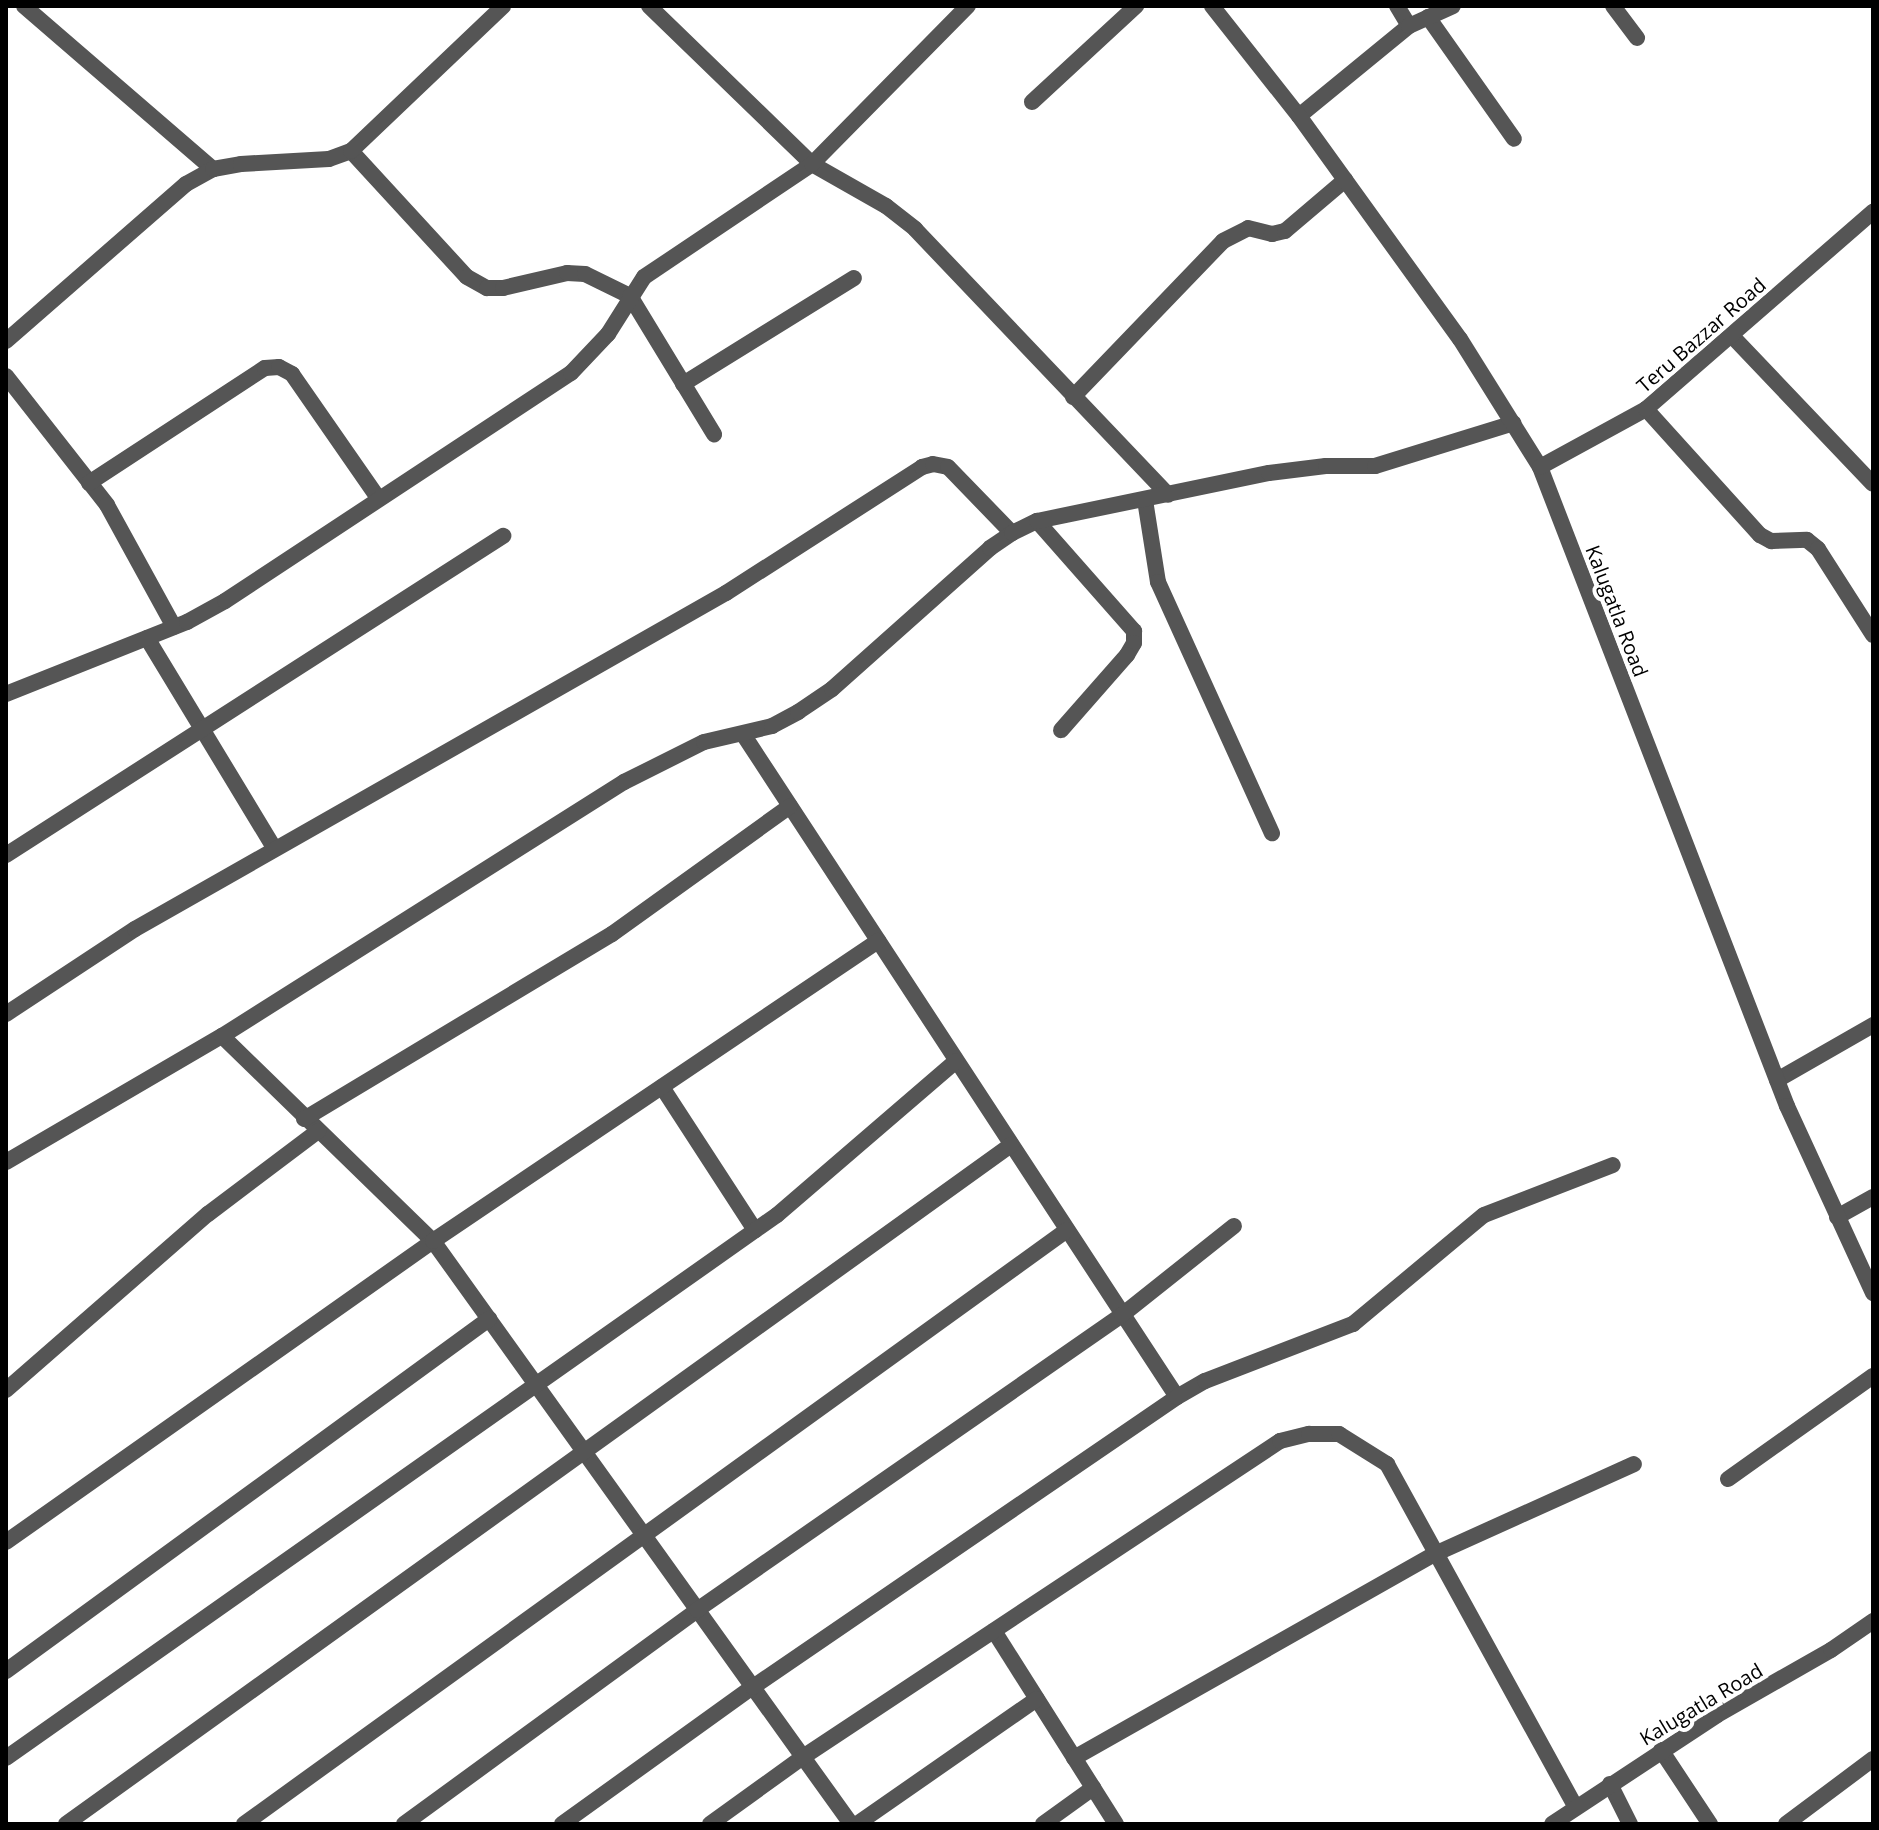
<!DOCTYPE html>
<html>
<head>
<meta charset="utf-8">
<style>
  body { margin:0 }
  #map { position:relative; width:1879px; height:1830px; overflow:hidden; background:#fff; font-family:"Open Sans",sans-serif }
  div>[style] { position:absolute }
  .service>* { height:16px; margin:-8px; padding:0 8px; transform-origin:8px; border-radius:8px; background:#555 }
  .minor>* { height:16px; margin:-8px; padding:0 8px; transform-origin:8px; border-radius:8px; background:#555 }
  .tertiary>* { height:16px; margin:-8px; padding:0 8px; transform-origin:8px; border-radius:8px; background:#555 }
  span { translate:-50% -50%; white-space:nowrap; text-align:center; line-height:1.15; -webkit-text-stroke:8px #fff; paint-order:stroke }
  .street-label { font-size:20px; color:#000 }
  .frame { position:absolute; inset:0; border:8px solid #000; pointer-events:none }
</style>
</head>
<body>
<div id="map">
  <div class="service">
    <i style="left:1145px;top:500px;width:83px;rotate:81deg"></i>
    <i style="left:1158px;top:582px;width:276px;rotate:65.6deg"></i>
  </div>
  <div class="minor">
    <i style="left:24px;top:6px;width:250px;rotate:40.8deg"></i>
    <i style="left:649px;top:6px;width:227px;rotate:44.1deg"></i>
    <i style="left:812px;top:164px;width:85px;rotate:29.6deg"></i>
    <i style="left:886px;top:206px;width:37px;rotate:38deg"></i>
    <i style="left:915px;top:229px;width:367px;rotate:46.4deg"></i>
    <i style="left:1397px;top:6px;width:23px;rotate:59deg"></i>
    <i style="left:1613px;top:6px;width:40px;rotate:53deg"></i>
    <i style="left:1428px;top:17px;width:149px;rotate:54.8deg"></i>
    <i style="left:1032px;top:102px;width:142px;rotate:-42.7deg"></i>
    <i style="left:1299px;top:116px;width:142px;rotate:-39.3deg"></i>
    <i style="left:1409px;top:26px;width:48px;rotate:-24.4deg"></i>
    <i style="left:351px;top:151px;width:171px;rotate:47.4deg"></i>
    <i style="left:467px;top:277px;width:23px;rotate:29deg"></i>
    <i style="left:487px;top:288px;width:16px"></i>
    <i style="left:503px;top:288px;width:66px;rotate:-13.2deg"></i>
    <i style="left:567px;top:273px;width:18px;rotate:3deg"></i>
    <i style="left:585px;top:274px;width:50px;rotate:26.1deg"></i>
    <i style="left:630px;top:296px;width:162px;rotate:58.7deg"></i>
    <i style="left:1732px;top:336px;width:204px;rotate:46.4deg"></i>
    <i style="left:6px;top:341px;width:239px;rotate:-41.1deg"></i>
    <i style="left:186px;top:184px;width:31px;rotate:-29deg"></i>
    <i style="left:213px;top:169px;width:28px;rotate:-10deg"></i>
    <i style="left:241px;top:164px;width:88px;rotate:-3.3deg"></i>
    <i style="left:329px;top:159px;width:23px;rotate:-20deg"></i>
    <i style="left:351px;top:151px;width:210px;rotate:-43.6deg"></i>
    <i style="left:6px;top:376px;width:164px;rotate:51.9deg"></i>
    <i style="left:107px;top:505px;width:139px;rotate:61.2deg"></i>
    <i style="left:683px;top:384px;width:201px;rotate:-31.8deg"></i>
    <i style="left:1073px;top:397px;width:216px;rotate:-46.1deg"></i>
    <i style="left:1223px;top:241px;width:28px;rotate:-27deg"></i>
    <i style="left:1248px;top:228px;width:25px;rotate:14deg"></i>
    <i style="left:1272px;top:234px;width:13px;rotate:-13deg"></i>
    <i style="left:1285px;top:231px;width:79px;rotate:-40.4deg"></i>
    <i style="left:1646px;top:409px;width:170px;rotate:47.9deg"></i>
    <i style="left:1760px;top:535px;width:13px;rotate:29deg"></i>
    <i style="left:1771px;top:541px;width:36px;rotate:-2deg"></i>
    <i style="left:1807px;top:540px;width:14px;rotate:39deg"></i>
    <i style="left:1818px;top:549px;width:102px;rotate:57.4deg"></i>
    <i style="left:89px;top:483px;width:210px;rotate:-33.2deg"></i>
    <i style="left:265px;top:368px;width:14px;rotate:-4deg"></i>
    <i style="left:279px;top:367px;width:15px;rotate:28deg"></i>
    <i style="left:292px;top:374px;width:152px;rotate:55.2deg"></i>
    <i style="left:1037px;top:521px;width:147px;rotate:48.6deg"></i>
    <i style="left:1134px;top:631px;width:12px;rotate:90deg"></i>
    <i style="left:1134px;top:643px;width:14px;rotate:120deg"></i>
    <i style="left:1127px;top:655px;width:100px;rotate:131.3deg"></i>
    <i style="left:147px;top:638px;width:245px;rotate:58.8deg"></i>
    <i style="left:6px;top:694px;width:195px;rotate:-21.7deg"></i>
    <i style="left:187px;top:622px;width:43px;rotate:-28.9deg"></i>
    <i style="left:225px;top:601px;width:414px;rotate:-33.4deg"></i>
    <i style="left:571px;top:373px;width:54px;rotate:-46.5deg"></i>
    <i style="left:608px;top:334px;width:67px;rotate:-57.7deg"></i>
    <i style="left:644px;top:277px;width:202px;rotate:-33.9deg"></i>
    <i style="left:812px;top:164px;width:222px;rotate:-45.4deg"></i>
    <i style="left:743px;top:734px;width:792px;rotate:56.79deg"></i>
    <i style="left:6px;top:855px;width:591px;rotate:-32.69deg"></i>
    <i style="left:6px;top:1014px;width:154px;rotate:-33.4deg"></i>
    <i style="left:135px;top:929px;width:680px;rotate:-29.62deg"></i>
    <i style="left:726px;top:593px;width:233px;rotate:-32.7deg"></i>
    <i style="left:922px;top:467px;width:11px;rotate:-15deg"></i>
    <i style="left:933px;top:464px;width:15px;rotate:11deg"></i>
    <i style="left:948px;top:467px;width:92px;rotate:45.9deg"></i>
    <i style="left:222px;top:1036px;width:294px;rotate:44.2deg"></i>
    <i style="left:433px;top:1241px;width:717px;rotate:54.36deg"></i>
    <i style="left:1777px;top:1080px;width:111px;rotate:-29.8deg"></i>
    <i style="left:662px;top:1087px;width:171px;rotate:57deg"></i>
    <i style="left:304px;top:1119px;width:359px;rotate:-31deg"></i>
    <i style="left:612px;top:934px;width:219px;rotate:-35.7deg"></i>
    <i style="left:6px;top:1162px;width:250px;rotate:-30.3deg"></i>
    <i style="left:222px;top:1036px;width:476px;rotate:-32.3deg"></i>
    <i style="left:624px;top:782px;width:89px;rotate:-26.6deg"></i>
    <i style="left:704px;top:742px;width:70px;rotate:-13.2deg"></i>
    <i style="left:772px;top:726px;width:30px;rotate:-28deg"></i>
    <i style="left:798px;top:712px;width:41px;rotate:-34.1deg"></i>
    <i style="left:832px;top:689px;width:212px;rotate:-41.7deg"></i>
    <i style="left:990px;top:548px;width:27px;rotate:-34deg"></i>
    <i style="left:1012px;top:533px;width:28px;rotate:-26deg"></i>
    <i style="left:1037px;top:521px;width:237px;rotate:-11.7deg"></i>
    <i style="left:1269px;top:473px;width:57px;rotate:-7deg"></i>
    <i style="left:1326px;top:466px;width:49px"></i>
    <i style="left:1375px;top:466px;width:145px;rotate:-17.2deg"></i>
    <i style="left:1837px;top:1217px;width:41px;rotate:-29.1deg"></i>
    <i style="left:6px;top:1390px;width:268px;rotate:-41.1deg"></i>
    <i style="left:208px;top:1214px;width:138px;rotate:-37deg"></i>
    <i style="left:1728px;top:1479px;width:178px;rotate:-35.4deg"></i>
    <i style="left:6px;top:1542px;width:522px;rotate:-35.18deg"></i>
    <i style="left:433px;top:1241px;width:537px;rotate:-33.99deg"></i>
    <i style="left:994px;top:1631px;width:228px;rotate:57.7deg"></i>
    <i style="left:6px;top:1671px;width:598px;rotate:-36.08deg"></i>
    <i style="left:1661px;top:1750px;width:89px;rotate:56.5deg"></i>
    <i style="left:6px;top:1758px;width:943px;rotate:-35.16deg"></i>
    <i style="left:777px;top:1215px;width:236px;rotate:-40.7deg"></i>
    <i style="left:1074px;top:1758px;width:417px;rotate:-29.5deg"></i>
    <i style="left:1437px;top:1553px;width:216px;rotate:-24.3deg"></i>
    <i style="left:1610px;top:1784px;width:45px;rotate:63.4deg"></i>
    <i style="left:66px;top:1824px;width:1164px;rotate:-35.7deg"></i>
    <i style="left:244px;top:1824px;width:1015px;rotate:-35.82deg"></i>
    <i style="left:404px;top:1824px;width:363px;rotate:-36.1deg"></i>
    <i style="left:697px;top:1610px;width:517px;rotate:-34.77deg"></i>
    <i style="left:1122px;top:1315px;width:143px;rotate:-38.5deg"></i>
    <i style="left:562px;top:1824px;width:235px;rotate:-35.7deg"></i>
    <i style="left:753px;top:1687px;width:514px;rotate:-34.37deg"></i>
    <i style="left:1177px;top:1397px;width:32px;rotate:-30deg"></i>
    <i style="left:1205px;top:1381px;width:159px;rotate:-21.1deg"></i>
    <i style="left:1353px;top:1324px;width:170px;rotate:-39.8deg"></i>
    <i style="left:1484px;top:1215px;width:138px;rotate:-21.2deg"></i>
    <i style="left:710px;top:1824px;width:115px;rotate:-35.8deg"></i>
    <i style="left:803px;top:1757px;width:572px;rotate:-33.52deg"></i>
    <i style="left:1280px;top:1441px;width:30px;rotate:-14deg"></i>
    <i style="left:1309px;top:1434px;width:30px"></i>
    <i style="left:1339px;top:1434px;width:57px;rotate:32deg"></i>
    <i style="left:1387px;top:1464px;width:390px;rotate:61.2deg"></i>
    <i style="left:857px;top:1824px;width:219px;rotate:-34.8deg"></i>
    <i style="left:1043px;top:1824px;width:62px;rotate:-35.8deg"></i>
    <i style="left:1786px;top:1824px;width:109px;rotate:-36.8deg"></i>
  </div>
  <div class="tertiary">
    <i style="left:1212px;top:6px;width:140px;rotate:51.7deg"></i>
    <i style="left:1299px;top:116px;width:275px;rotate:54.2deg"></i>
    <i style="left:1460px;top:339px;width:151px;rotate:58deg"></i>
    <i style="left:1540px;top:467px;width:685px;rotate:68.87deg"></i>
    <i style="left:1787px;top:1106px;width:206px;rotate:65.3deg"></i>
    <i style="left:1540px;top:467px;width:121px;rotate:-28.7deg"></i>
    <i style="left:1646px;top:409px;width:301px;rotate:-41deg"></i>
    <i style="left:1552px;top:1824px;width:198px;rotate:-33.4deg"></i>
    <i style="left:1717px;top:1715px;width:131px;rotate:-29.7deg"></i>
    <i style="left:1831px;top:1650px;width:51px;rotate:-34.6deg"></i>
  </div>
  <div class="street-label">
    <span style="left:1701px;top:335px;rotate:-41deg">Teru Bazzar Road</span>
    <span style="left:1617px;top:611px;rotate:69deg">Kalugatla Road</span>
    <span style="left:1701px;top:1704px;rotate:-31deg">Kalugatla Road</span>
  </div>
  <div class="frame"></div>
</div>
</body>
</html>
